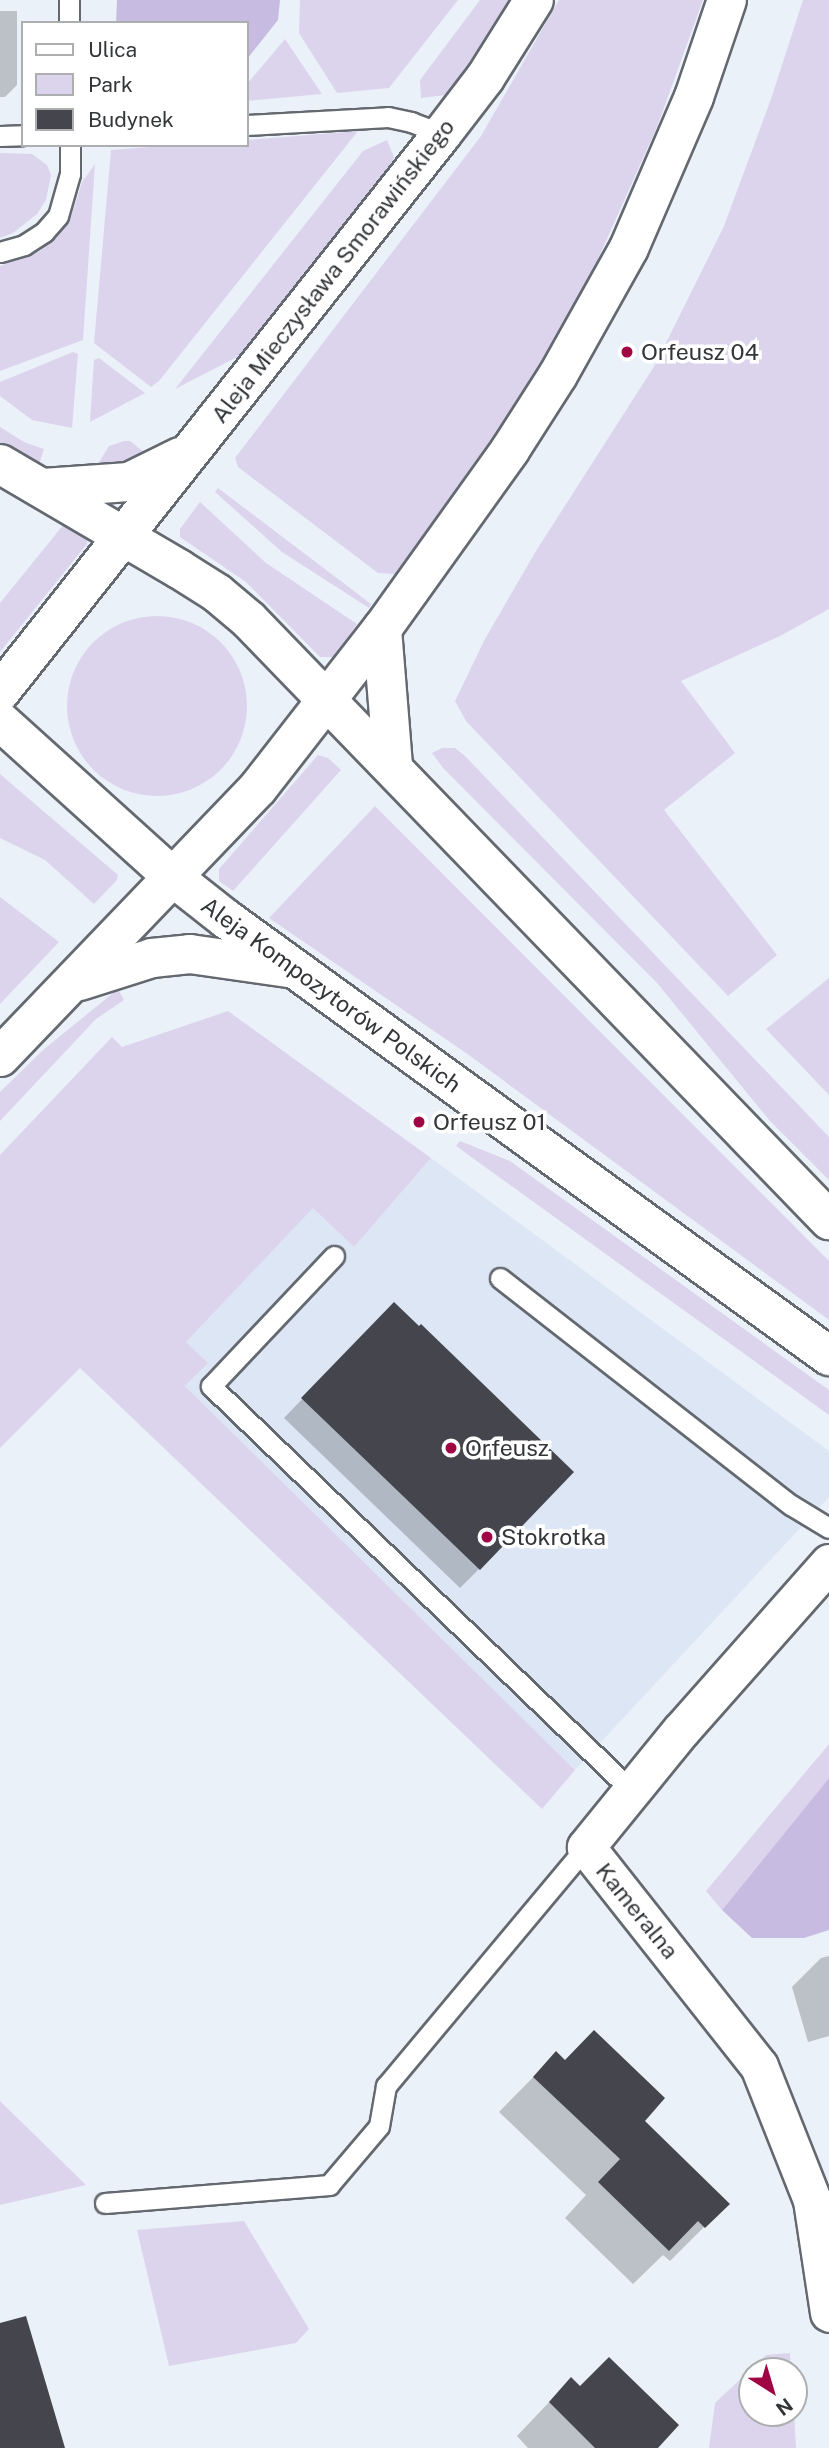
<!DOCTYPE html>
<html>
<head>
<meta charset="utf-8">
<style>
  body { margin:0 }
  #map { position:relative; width:829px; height:2448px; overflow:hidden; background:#ebf1f9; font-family:"Public Sans",sans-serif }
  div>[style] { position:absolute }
  .built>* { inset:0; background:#dde6f5 }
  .green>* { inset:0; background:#dcd4ed }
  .round { border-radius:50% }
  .forest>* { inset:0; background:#c8bbe1 }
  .shadow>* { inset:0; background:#0003 }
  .building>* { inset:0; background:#45464d }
  .roads { filter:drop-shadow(2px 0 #646970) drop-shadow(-2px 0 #646970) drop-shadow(0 2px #646970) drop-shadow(0 -2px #646970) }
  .lane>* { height:19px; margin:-9.5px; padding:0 9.5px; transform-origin:9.5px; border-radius:9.5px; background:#fff }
  .street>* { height:37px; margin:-18.5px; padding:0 18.5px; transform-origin:18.5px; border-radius:18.5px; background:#fff }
  .secondary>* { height:38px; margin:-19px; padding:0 19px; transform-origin:19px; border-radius:19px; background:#fff }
  .dots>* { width:19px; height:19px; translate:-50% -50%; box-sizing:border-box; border:4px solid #fff; border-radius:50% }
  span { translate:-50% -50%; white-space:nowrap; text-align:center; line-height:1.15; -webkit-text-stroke:7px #fff; paint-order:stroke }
  .street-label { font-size:23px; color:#333538 }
  .poi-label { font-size:23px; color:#333538 }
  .left { translate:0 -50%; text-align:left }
  .legend { position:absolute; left:21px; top:21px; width:228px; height:126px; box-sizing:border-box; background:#fff; border:2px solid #adaeaf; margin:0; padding:9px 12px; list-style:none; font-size:21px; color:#333538 }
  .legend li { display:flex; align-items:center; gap:14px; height:35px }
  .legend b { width:35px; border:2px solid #adaeaf }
  .north { position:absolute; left:738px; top:2357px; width:70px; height:70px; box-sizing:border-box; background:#fff; border:2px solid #adaeaf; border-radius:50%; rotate:143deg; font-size:19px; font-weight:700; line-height:28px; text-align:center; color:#333538 }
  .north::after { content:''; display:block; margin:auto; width:24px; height:32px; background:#a00445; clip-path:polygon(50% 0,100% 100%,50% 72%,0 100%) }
</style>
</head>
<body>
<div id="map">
  <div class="built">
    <i style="clip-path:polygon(431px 1158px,829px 1451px,829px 1497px,575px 1770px,185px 1386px,207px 1363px,186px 1342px,313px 1207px,354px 1247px)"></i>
  </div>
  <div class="green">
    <i style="clip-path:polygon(300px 0,458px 0,389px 88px,337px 93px,299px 33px)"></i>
    <i style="clip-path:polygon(480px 0,513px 0,446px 95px,421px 98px,420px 80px)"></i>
    <i style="clip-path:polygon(559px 0,703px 0,657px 127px,593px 270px,546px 362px,395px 574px,378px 573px,238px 467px,235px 458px,481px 136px)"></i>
    <i style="clip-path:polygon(803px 0,829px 0,829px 609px,780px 636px,681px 681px,735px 753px,664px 810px,777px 955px,728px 996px,466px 721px,455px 701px,485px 639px,536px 551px,655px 365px,724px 226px,771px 99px)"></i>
    <i style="clip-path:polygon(285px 39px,322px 94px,247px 101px,247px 84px)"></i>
    <i style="clip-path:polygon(358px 131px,159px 381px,151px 387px,94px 343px,111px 150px,176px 145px,247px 145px,247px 140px)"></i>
    <i style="clip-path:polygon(387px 140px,394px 157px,390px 167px,239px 356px,175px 389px,363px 151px)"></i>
    <i style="clip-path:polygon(0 153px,32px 154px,47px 165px,51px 175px,46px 200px,37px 214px,13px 233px,0 238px)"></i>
    <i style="clip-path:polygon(95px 164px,83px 340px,0 371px,0 266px,40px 251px,53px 240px,72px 214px,82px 182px)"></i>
    <i style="clip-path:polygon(73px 352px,78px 354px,72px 428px,32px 420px,0 396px,0 382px)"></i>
    <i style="clip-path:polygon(99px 358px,145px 393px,90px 422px,94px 360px)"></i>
    <i style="clip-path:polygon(0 427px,24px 442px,44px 449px,39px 464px,0 443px)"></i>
    <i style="clip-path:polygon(124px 441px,130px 441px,149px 456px,93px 472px,109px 446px)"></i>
    <i style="clip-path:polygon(218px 488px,371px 604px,369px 608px,282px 552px,215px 492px)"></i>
    <i style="clip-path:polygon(200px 502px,266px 563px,357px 624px,334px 657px,320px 657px,246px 582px,180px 537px,180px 529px)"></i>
    <i style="clip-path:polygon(64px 524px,87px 539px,87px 544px,0 652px,0 603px)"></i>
    <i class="round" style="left:67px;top:616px;width:180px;height:180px"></i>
    <i style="clip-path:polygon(442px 748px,455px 748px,465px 756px,829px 1137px,829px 1180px,770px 1121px,657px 983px,444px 769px,432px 753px)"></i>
    <i style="clip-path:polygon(318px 755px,328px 758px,341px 770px,233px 891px,219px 881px,219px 869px)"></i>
    <i style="clip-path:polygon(0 774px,118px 875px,117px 880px,94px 904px,45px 860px,0 838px)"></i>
    <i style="clip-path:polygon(375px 806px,829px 1261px,829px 1320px,466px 1053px,269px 918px)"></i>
    <i style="clip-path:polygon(0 897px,59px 942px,0 1004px)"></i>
    <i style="clip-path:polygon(829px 978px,829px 1095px,766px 1029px)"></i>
    <i style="clip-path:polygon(118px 989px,124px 1000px,96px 1019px,0 1121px,0 1092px,43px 1050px)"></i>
    <i style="clip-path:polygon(228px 1011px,431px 1158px,354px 1247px,313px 1208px,186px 1342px,208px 1363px,185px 1386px,575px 1770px,542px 1809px,80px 1368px,0 1448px,0 1155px,112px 1037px,122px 1047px)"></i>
    <i style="clip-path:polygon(460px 1141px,510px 1161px,829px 1390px,829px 1415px,456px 1146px)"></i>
    <i style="clip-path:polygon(829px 1744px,829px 1778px,722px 1910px,706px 1891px)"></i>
    <i style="clip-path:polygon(0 2101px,86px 2185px,0 2205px)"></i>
    <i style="clip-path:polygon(244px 2221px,309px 2329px,296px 2343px,169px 2366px,137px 2230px)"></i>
    <i style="clip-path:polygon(790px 2353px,791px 2371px,752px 2371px,752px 2413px,794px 2413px,796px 2448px,709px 2448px,715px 2403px,766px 2355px)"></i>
  </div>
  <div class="forest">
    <i style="clip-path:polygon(117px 0,280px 0,278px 20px,247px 59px,247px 23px,116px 23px)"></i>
    <i style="clip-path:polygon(829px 1778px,829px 1930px,804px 1938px,752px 1938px,722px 1910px)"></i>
  </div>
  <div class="shadow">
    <i style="clip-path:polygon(0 11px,17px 11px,17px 85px,5px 97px,0 97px)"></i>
    <i style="clip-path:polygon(375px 1323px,479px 1569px,460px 1588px,284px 1418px)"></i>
    <i style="clip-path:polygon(829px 1956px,829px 2036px,808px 2042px,792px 1987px,821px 1958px)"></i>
    <i style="clip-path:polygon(556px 2054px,727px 2204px,670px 2261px,663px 2255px,633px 2284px,565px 2218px,586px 2195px,499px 2112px)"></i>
    <i style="clip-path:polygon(571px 2379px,580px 2388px,655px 2448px,528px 2448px,517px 2436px)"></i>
  </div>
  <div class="building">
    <i style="clip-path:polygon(394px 1302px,419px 1326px,421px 1324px,574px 1472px,480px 1570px,301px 1398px)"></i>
    <i style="clip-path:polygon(594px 2030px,665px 2098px,645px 2121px,730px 2204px,705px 2228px,698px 2221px,669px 2251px,598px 2182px,620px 2159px,533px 2077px,556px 2051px,565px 2060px)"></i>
    <i style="clip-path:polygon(26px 2316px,65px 2448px,0 2448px,0 2323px)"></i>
    <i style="clip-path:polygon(609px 2357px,679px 2425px,658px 2448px,595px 2448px,549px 2402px,571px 2377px,580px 2386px)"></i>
  </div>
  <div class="roads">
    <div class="lane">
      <i style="left:69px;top:0;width:23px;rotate:90deg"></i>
      <i style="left:247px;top:125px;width:141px;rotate:-3.2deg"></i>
      <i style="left:388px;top:117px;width:24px;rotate:12deg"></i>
      <i style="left:411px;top:122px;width:33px;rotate:21deg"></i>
      <i style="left:0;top:136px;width:23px;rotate:-2deg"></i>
      <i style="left:0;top:252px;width:25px;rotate:-16deg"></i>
      <i style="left:24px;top:245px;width:24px;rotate:-33deg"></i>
      <i style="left:44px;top:232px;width:21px;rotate:-49deg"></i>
      <i style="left:58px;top:216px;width:44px;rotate:-74.1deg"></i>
      <i style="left:70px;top:174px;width:29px;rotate:-90deg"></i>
      <i style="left:334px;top:1256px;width:179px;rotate:133.4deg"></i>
      <i style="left:211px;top:1386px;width:583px;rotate:43.89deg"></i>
      <i style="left:500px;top:1278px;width:369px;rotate:38deg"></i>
      <i style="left:791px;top:1505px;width:44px;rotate:31.2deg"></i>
      <i style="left:105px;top:2203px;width:225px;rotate:-4.6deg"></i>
      <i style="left:329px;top:2185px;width:77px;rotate:-49.7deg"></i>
      <i style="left:379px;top:2126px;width:41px;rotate:-80.1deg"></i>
      <i style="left:386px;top:2086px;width:312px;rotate:-50.1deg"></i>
    </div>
    <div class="street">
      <i style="left:829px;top:1563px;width:223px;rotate:131.5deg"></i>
      <i style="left:681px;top:1730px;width:151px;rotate:129.1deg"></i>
      <i style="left:586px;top:1847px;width:279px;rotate:51.7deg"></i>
      <i style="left:759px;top:2066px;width:144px;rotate:68.4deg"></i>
      <i style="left:812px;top:2200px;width:114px;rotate:81.4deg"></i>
    </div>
    <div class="secondary">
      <i style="left:0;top:464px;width:208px;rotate:30.4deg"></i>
      <i style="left:179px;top:569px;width:45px;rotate:32.3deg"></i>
      <i style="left:217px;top:593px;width:42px;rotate:40.2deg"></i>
      <i style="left:249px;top:620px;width:835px;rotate:45.97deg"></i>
      <i style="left:43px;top:488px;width:86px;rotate:-4deg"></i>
      <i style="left:129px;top:482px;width:57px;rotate:-26.1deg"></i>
      <i style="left:382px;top:629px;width:137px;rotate:85.4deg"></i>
      <i style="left:0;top:692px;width:712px;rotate:-51.62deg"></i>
      <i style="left:442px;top:134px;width:71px;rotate:-52.5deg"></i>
      <i style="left:485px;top:78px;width:92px;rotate:-57.9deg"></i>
      <i style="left:0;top:721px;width:234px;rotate:42.1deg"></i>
      <i style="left:174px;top:878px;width:66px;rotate:38.3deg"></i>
      <i style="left:226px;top:919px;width:745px;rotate:35.93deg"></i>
      <i style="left:80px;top:981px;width:76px;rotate:-17.7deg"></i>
      <i style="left:152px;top:958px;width:38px;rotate:-6deg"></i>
      <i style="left:190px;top:954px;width:99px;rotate:8.1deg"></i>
      <i style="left:0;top:1057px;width:373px;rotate:-46.2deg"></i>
      <i style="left:258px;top:788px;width:202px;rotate:-52.1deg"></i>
      <i style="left:382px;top:629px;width:220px;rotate:-54.4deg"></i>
      <i style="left:510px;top:450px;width:89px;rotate:-57.4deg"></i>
      <i style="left:558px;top:375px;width:145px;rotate:-60.8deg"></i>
      <i style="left:629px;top:248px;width:164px;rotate:-66.7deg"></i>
      <i style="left:694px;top:97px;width:102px;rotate:-71.2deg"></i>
    </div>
  </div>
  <div class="dots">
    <i style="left:627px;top:352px;background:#a00445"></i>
    <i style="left:419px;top:1122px;background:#a00445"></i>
    <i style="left:451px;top:1448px;background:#a00445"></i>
    <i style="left:487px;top:1537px;background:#a00445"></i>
  </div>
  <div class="street-label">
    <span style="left:333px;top:271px;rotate:-52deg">Aleja Mieczysława Smorawińskiego</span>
    <span style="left:331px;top:995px;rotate:36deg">Aleja Kompozytorów Polskich</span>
    <span style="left:637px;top:1911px;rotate:51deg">Kameralna</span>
  </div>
  <div class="poi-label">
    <span class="left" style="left:641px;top:352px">Orfeusz 04</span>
    <span class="left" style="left:433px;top:1122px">Orfeusz 01</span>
    <span class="left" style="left:465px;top:1448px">Orfeusz</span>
    <span class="left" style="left:501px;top:1537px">Stokrotka</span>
  </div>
  <ul class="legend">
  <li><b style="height:9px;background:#fff"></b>Ulica</li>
  <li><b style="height:19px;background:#dcd4ed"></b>Park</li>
  <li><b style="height:19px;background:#45464d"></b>Budynek</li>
  </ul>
  <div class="north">N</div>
</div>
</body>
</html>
